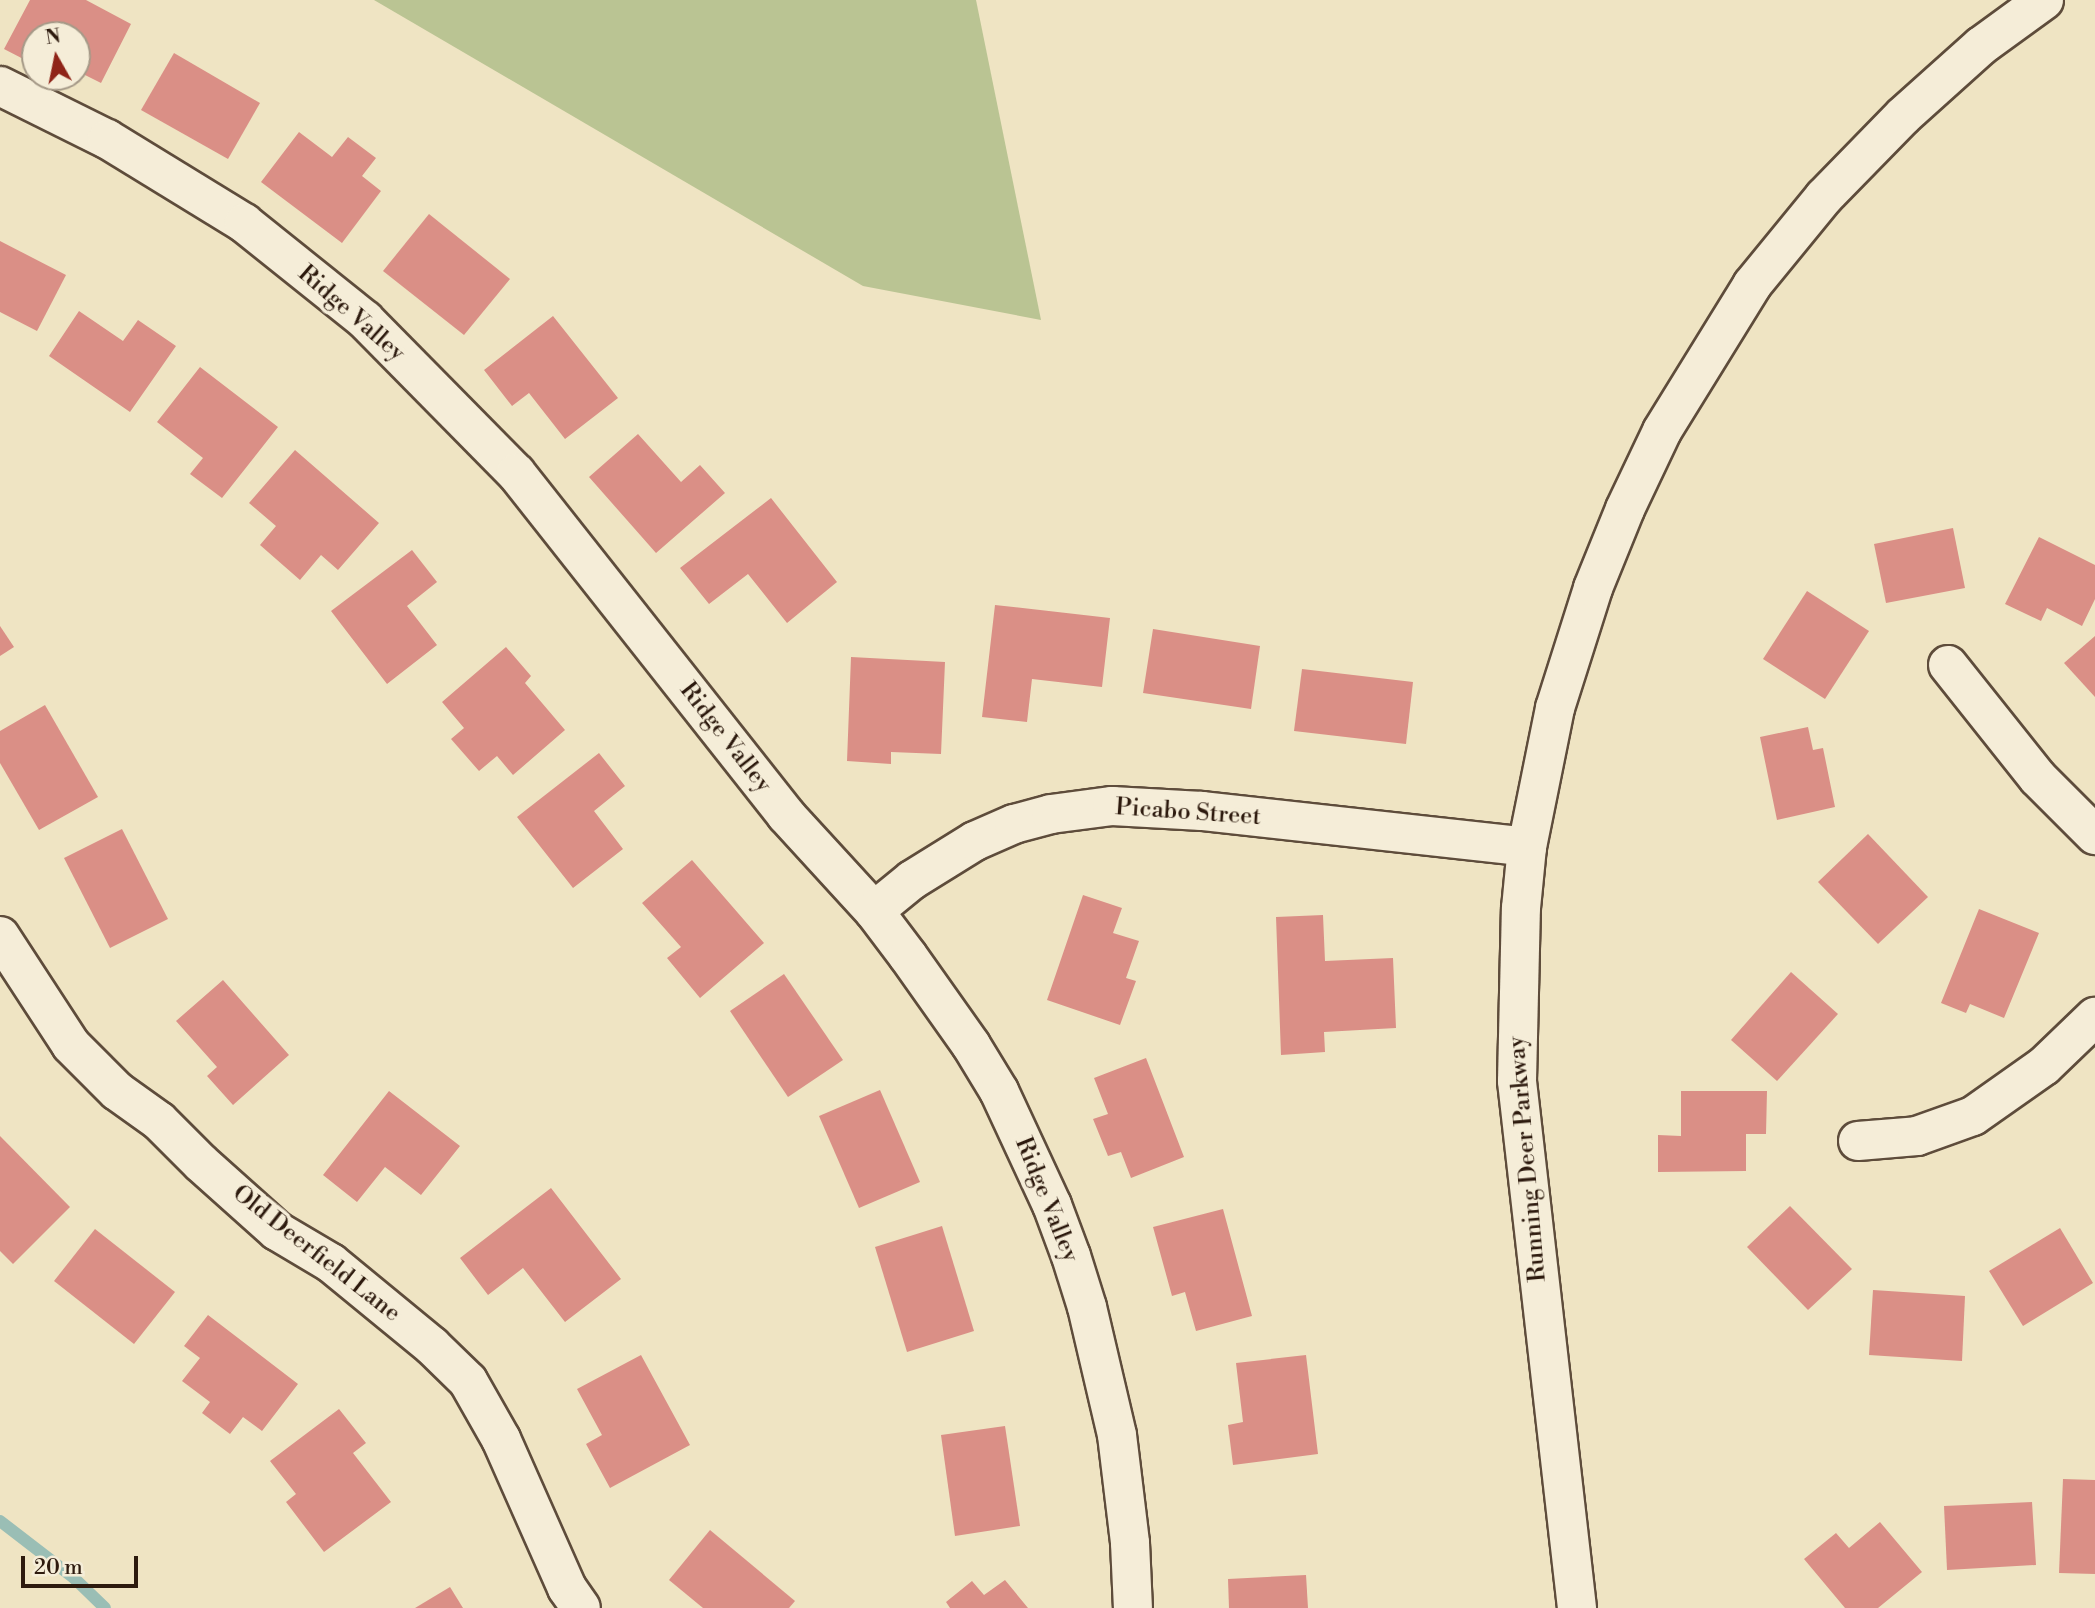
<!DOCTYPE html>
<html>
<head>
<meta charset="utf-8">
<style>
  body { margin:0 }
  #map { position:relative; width:2095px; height:1608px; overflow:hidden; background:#efe4c3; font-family:"Libre Bodoni",serif }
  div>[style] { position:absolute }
  .green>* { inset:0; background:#bac493 }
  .stream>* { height:12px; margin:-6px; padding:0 6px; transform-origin:6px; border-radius:6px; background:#9abeb5 }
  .building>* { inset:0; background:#da8f86 }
  .roads { filter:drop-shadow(2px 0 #5e4c3b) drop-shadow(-2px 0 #5e4c3b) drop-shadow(0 2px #5e4c3b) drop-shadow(0 -2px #5e4c3b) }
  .minor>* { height:38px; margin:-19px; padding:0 19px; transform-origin:19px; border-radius:19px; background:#f5edd8 }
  span { translate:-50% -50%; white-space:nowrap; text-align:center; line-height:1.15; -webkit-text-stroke:7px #f5edd8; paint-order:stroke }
  .street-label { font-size:24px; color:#2d1a0e }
  .north { position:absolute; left:21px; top:21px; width:70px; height:70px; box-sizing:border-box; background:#f5edd8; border:2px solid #a59987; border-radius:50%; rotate:351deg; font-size:19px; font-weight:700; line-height:28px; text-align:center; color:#2d1a0e }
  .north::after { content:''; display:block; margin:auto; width:24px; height:32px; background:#8f2418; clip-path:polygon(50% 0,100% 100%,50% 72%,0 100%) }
  .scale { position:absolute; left:21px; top:1556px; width:117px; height:32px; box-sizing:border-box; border:4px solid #2d1a0e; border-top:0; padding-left:9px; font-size:21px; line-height:24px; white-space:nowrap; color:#2d1a0e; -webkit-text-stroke:5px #f5edd8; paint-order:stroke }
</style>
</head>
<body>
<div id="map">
  <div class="green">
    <i style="clip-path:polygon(374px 0,976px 0,1041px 320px,863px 286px)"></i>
  </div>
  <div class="stream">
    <i style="left:0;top:1521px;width:93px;rotate:37.6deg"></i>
    <i style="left:74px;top:1578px;width:43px;rotate:44.1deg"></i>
  </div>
  <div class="building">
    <i style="clip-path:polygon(30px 0,86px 0,131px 24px,101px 83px,77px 71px,77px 35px,35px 35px,35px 65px,4px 49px)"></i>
    <i style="clip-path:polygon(174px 53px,260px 103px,228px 159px,141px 110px)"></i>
    <i style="clip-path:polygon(299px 132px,332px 157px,348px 137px,376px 158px,362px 176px,381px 191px,342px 243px,261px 182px)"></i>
    <i style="clip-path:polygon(429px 214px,510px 279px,464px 335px,383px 271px)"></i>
    <i style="clip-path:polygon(0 241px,66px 275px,37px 331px,0 312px)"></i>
    <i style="clip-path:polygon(79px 311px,123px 341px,138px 320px,176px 346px,130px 412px,49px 356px)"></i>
    <i style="clip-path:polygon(553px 316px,618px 398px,565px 439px,529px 393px,512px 406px,484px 370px)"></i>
    <i style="clip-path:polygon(200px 367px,278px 427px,222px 498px,190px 474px,203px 458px,157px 422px)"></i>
    <i style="clip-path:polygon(638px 434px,681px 482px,700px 465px,725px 493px,656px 553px,589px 477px)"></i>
    <i style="clip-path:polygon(295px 450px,379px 523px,338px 570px,321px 555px,300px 580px,260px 545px,276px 526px,249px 503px)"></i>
    <i style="clip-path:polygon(771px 498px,837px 582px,787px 623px,748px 574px,709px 604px,680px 568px)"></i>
    <i style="clip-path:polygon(1953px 528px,1965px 588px,1886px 603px,1874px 544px)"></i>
    <i style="clip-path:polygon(2039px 537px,2095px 565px,2095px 599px,2082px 626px,2047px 608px,2041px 621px,2005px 604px)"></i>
    <i style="clip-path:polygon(412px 550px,437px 582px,407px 606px,437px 645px,387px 684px,331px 611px)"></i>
    <i style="clip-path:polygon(1807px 591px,1869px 631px,1825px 699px,1763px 659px)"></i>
    <i style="clip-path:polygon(995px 605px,1110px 618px,1102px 687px,1032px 679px,1027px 722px,982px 717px)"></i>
    <i style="clip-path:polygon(0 626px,14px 647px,0 656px)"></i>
    <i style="clip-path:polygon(1153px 629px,1260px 646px,1251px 709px,1143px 693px)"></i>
    <i style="clip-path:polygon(2095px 636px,2095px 697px,2064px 663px)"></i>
    <i style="clip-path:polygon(506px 647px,531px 676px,525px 683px,565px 730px,513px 775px,497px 756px,479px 771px,451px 739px,464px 728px,442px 702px)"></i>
    <i style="clip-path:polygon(851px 657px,945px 662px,941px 754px,891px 752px,891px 764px,847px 761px)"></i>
    <i style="clip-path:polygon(1302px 669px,1413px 682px,1406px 744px,1294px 731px)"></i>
    <i style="clip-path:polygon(45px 705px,98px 797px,39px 830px,0 763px,0 731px)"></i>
    <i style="clip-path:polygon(1808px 727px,1813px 750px,1823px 748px,1835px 807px,1777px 820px,1760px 737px)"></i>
    <i style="clip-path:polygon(599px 753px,625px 786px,594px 811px,623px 849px,573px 888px,517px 817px)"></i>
    <i style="clip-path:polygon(122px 829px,168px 919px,110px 948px,64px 858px)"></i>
    <i style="clip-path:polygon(1868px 834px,1928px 897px,1878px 944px,1818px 882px)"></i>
    <i style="clip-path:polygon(692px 860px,764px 943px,700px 998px,667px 958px,681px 947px,642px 903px)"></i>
    <i style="clip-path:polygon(1083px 895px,1122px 908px,1113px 933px,1139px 941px,1126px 978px,1136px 981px,1120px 1025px,1047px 1000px)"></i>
    <i style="clip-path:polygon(1979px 909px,2039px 933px,2004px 1018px,1970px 1004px,1966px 1013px,1941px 1003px)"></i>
    <i style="clip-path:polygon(1323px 915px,1325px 961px,1393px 958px,1396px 1028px,1324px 1032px,1325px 1052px,1281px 1055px,1276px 917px)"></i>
    <i style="clip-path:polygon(1791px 972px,1838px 1014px,1777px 1081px,1731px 1040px)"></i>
    <i style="clip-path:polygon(784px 974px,843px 1060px,788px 1097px,730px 1011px)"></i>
    <i style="clip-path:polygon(223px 980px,289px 1055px,233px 1105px,207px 1076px,217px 1067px,176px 1021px)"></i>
    <i style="clip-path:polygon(1146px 1058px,1184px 1157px,1131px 1178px,1121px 1152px,1108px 1156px,1093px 1119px,1108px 1114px,1094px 1078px)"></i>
    <i style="clip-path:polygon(880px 1090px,920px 1182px,859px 1208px,819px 1116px)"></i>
    <i style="clip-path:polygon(389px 1091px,460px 1146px,421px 1195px,385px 1167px,357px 1202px,323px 1175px)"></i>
    <i style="clip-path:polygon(1681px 1091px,1767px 1091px,1766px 1134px,1746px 1134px,1746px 1171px,1658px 1172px,1658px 1135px,1681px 1136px)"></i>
    <i style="clip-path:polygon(0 1136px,70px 1207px,13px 1264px,0 1251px)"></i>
    <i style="clip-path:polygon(551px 1188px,621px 1279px,565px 1322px,523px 1268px,488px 1295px,460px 1258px)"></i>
    <i style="clip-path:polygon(1790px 1206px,1852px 1269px,1808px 1310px,1747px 1247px)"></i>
    <i style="clip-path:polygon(1223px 1209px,1252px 1316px,1196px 1331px,1185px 1292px,1172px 1296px,1153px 1227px)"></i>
    <i style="clip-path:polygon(942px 1226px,974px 1331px,907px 1352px,875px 1247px)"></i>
    <i style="clip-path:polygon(2060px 1228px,2093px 1283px,2023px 1326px,1989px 1271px)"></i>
    <i style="clip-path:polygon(95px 1229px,175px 1292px,134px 1344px,54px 1281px)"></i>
    <i style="clip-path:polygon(1873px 1290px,1965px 1296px,1962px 1361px,1869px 1355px)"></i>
    <i style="clip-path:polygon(208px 1315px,298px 1384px,262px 1431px,243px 1417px,230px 1434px,202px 1413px,210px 1402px,182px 1381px,200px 1358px,184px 1346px)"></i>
    <i style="clip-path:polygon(641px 1355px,690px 1445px,610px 1488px,586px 1444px,602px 1435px,577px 1389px)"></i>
    <i style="clip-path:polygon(1306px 1355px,1318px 1454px,1233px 1465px,1228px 1425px,1243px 1422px,1236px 1363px)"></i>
    <i style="clip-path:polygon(339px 1409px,366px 1443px,353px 1453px,391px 1502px,324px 1552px,286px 1502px,296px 1494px,270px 1461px)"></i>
    <i style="clip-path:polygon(1005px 1426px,1020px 1526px,955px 1536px,941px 1435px)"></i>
    <i style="clip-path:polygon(2063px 1479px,2095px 1480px,2095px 1574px,2059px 1573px)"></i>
    <i style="clip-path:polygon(2032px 1502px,2036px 1565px,1947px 1570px,1944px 1506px)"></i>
    <i style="clip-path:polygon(1880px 1522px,1922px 1572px,1878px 1608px,1845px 1608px,1804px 1559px,1836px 1533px,1849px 1548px)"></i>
    <i style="clip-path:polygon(710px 1530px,795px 1601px,789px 1608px,703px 1608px,669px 1580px)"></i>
    <i style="clip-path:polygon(1306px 1575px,1308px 1608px,1229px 1608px,1228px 1579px)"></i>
    <i style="clip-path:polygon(1005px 1580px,1028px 1608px,950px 1608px,946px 1602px,972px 1581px,984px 1595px)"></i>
    <i style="clip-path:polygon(450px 1587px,463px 1608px,415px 1608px)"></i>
  </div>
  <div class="roads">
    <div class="minor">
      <i style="left:0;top:86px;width:119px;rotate:26.4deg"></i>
      <i style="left:107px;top:139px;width:161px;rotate:31.5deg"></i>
      <i style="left:244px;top:223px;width:155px;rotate:38.7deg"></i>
      <i style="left:365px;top:320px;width:215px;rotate:45.4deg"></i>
      <i style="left:516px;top:473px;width:436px;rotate:51.7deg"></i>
      <i style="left:786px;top:815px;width:130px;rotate:47.5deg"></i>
      <i style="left:874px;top:911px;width:56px;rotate:52.9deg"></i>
      <i style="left:908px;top:956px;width:109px;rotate:54.7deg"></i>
      <i style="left:971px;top:1045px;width:54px;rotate:58.7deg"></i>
      <i style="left:999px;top:1091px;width:126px;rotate:65.1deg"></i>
      <i style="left:1052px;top:1205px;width:54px;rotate:69.6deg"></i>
      <i style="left:1071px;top:1256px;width:53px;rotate:72.6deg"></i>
      <i style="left:1087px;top:1307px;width:131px;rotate:76.8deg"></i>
      <i style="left:1117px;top:1435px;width:109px;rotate:83.1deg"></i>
      <i style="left:1130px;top:1543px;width:65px;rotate:87.4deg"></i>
      <i style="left:1948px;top:665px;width:144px;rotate:51.5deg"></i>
      <i style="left:2038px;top:778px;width:81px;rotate:45deg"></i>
      <i style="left:874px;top:911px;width:49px;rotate:-39.2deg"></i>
      <i style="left:912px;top:880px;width:74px;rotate:-31.8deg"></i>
      <i style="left:975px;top:841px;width:43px;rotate:-23.6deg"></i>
      <i style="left:1014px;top:824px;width:38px;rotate:-15deg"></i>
      <i style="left:1051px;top:814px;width:62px;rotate:-7.5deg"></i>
      <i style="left:1112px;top:806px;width:90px;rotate:3.2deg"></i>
      <i style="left:1202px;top:811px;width:327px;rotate:6.3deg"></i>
      <i style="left:0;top:936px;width:130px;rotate:56.9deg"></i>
      <i style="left:71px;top:1045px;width:65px;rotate:45deg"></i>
      <i style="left:117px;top:1091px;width:52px;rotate:35.5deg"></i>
      <i style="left:159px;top:1121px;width:59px;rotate:45deg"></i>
      <i style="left:201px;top:1163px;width:102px;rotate:41.8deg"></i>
      <i style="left:277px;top:1231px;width:63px;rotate:30.7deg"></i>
      <i style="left:331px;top:1263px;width:131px;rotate:39.4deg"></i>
      <i style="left:432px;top:1346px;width:50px;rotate:44.2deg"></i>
      <i style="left:468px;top:1381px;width:67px;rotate:60.4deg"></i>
      <i style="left:501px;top:1439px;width:163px;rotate:66.1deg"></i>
      <i style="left:567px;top:1588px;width:24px;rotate:55deg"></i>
      <i style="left:1858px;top:1141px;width:59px;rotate:-4.8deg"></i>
      <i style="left:1917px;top:1136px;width:59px;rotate:-19.7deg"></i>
      <i style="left:1973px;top:1116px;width:87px;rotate:-35.2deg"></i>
      <i style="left:2044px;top:1066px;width:71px;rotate:-43.9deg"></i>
      <i style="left:1577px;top:1608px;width:530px;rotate:-96.5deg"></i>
      <i style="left:1517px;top:1081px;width:173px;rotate:-88.7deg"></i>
      <i style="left:1521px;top:908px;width:61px;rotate:-84.4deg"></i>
      <i style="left:1527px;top:847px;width:142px;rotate:-78.6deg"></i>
      <i style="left:1555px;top:708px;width:126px;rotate:-72.4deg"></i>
      <i style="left:1593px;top:588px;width:85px;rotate:-67.9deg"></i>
      <i style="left:1625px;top:509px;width:86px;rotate:-64.6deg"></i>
      <i style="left:1662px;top:431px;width:172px;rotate:-58.3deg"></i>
      <i style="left:1752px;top:285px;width:114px;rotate:-50.7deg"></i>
      <i style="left:1824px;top:197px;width:113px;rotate:-45.7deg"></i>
      <i style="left:1903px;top:116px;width:105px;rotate:-41.9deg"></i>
      <i style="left:1981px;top:46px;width:78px;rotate:-36.1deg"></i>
    </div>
  </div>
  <div class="street-label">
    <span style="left:351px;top:314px;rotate:41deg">Ridge Valley</span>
    <span style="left:725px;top:738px;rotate:52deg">Ridge Valley</span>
    <span style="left:1188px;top:813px;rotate:4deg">Picabo Street</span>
    <span style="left:1528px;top:1159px;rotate:-95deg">Running Deer Parkway</span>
    <span style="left:1046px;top:1200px;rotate:68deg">Ridge Valley</span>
    <span style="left:316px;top:1254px;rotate:38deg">Old Deerfield Lane</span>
  </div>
  <div class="north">N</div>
  <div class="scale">20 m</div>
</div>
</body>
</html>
